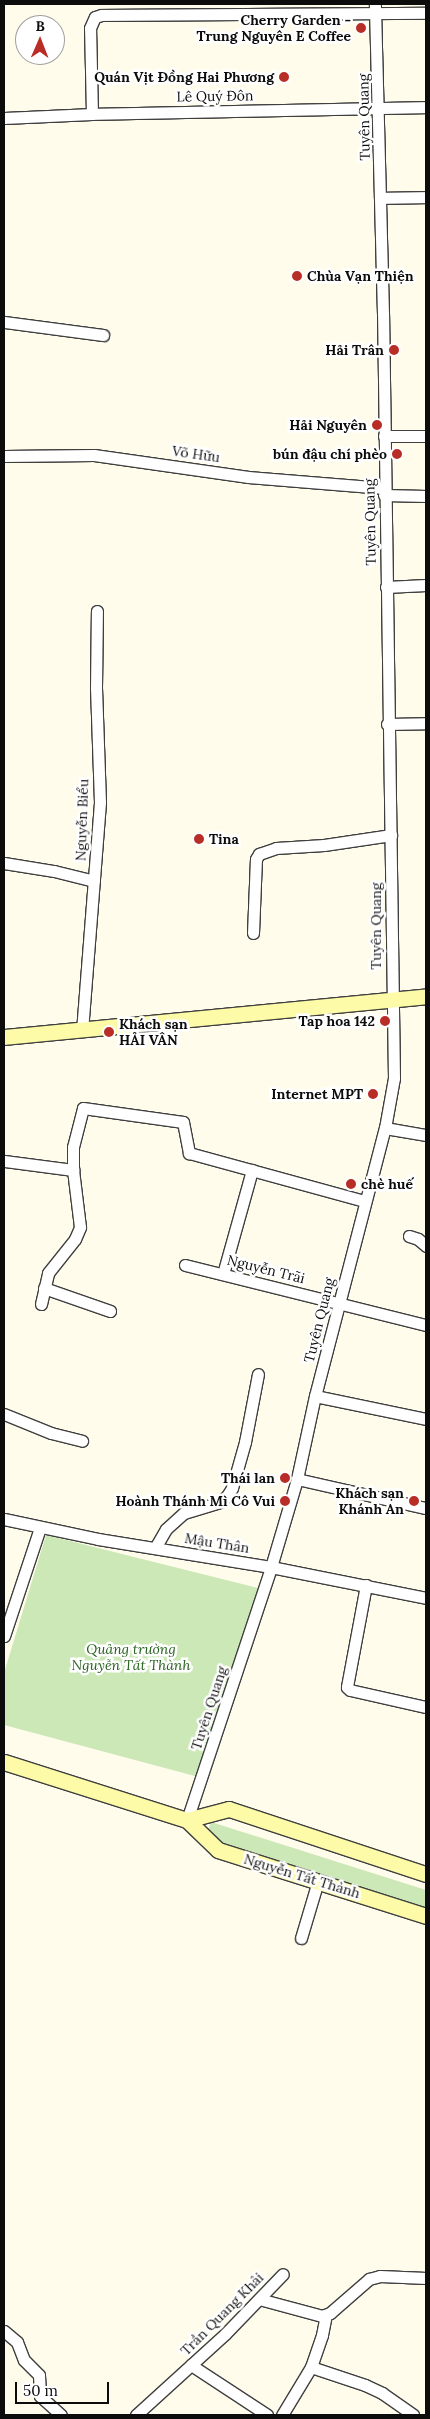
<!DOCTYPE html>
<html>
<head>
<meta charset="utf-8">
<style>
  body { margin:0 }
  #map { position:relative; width:430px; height:2419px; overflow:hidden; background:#fffcec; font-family:Lora,serif }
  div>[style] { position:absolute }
  .green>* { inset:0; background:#cce8b7 }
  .roads { filter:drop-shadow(1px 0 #3f3f3f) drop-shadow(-1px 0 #3f3f3f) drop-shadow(0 1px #3f3f3f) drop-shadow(0 -1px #3f3f3f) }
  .street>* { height:11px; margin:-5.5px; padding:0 5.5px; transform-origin:5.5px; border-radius:5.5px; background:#fff }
  .secondary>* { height:15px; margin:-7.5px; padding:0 7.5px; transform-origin:7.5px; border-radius:7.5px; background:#fdfba8 }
  .dots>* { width:14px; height:14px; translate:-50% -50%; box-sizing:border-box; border:2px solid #fff; border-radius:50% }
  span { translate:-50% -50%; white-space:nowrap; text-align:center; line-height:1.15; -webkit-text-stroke:5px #fff; paint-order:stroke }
  .poi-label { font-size:14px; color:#0c0c0c; font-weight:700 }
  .right { translate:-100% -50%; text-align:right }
  .left { translate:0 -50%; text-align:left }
  .street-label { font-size:14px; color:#0c0c0c }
  .park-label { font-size:14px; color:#27621e; font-style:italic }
  .frame { position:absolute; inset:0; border:5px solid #0c0c0c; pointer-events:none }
  .north { position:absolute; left:15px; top:15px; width:50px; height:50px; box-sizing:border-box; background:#fff; border:1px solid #9e9e9e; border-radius:50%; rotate:1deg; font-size:14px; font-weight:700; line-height:20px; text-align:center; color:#0c0c0c }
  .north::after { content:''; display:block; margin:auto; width:18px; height:22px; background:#b92d27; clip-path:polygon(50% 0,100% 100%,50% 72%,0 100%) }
  .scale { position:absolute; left:15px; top:2382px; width:94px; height:22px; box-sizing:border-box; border:2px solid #0c0c0c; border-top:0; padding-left:6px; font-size:15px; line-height:18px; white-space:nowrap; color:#0c0c0c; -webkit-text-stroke:4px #fff; paint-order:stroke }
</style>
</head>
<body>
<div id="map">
  <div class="green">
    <i style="clip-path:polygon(46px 1535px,262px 1589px,206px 1779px,4px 1725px,4px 1673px)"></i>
    <i style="clip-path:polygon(211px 1822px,426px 1890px,426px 1910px,205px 1840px)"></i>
  </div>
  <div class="roads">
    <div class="street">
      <i style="left:92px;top:114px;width:86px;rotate:-91.3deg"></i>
      <i style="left:90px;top:28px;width:12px;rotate:-66deg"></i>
      <i style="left:95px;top:17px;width:6px;rotate:-18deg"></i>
      <i style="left:101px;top:15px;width:325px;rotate:-0.4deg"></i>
      <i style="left:4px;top:118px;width:88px;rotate:-2.6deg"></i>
      <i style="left:92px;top:114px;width:334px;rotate:-1.2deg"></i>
      <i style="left:380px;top:198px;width:46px;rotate:-1.2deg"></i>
      <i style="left:4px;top:322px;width:100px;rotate:7.5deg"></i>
      <i style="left:384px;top:436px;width:42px"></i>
      <i style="left:4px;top:456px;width:90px;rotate:-0.6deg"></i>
      <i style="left:94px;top:455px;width:156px;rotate:8.1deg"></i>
      <i style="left:248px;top:477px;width:136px;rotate:4.6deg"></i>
      <i style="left:384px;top:495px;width:42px;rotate:1.4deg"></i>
      <i style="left:386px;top:587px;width:40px;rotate:-2.9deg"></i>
      <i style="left:387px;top:724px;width:39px;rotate:-1deg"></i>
      <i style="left:4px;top:863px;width:51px;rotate:9.1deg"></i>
      <i style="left:54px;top:871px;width:41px;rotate:14deg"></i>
      <i style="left:253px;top:933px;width:74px;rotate:-87.7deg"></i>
      <i style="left:256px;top:859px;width:6px;rotate:-59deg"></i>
      <i style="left:259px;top:854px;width:18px;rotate:-19deg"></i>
      <i style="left:276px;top:848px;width:48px;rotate:-3.6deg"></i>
      <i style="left:324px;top:845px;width:68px;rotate:-8.5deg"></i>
      <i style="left:82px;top:1031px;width:230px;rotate:-85.5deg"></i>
      <i style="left:100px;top:802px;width:114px;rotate:-92deg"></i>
      <i style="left:96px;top:688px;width:77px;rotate:-89.3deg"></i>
      <i style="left:385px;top:1128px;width:42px;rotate:9.7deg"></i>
      <i style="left:4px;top:1161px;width:70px;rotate:7.4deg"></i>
      <i style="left:409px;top:1236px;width:9px;rotate:18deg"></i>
      <i style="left:418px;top:1239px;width:11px;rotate:41deg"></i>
      <i style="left:185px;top:1265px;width:248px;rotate:14deg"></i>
      <i style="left:223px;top:1274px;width:108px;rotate:-74.4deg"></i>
      <i style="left:44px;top:1288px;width:70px;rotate:19.2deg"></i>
      <i style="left:41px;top:1304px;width:32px;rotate:-77deg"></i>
      <i style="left:48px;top:1273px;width:43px;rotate:-51.5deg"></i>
      <i style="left:75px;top:1239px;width:13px;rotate:-67deg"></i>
      <i style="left:80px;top:1227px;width:57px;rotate:-97deg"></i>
      <i style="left:73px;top:1170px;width:23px;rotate:-90deg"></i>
      <i style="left:73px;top:1147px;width:40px;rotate:-75.6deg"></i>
      <i style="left:83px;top:1108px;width:101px;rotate:8deg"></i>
      <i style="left:183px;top:1122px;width:32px;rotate:79deg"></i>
      <i style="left:189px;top:1153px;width:181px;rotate:15.3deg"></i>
      <i style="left:315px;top:1396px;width:113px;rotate:11.7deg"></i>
      <i style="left:4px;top:1414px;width:51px;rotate:22deg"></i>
      <i style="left:51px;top:1433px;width:32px;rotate:14deg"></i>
      <i style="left:297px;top:1479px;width:132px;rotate:12.7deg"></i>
      <i style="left:4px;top:1519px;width:96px;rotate:12deg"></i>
      <i style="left:98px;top:1539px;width:175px;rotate:9.2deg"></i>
      <i style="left:271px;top:1567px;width:158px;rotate:11.3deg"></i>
      <i style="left:155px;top:1548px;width:22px;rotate:-60deg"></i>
      <i style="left:166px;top:1529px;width:24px;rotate:-42deg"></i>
      <i style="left:184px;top:1513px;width:38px;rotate:-17deg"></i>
      <i style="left:220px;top:1502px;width:9px;rotate:-41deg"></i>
      <i style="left:227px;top:1496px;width:9px;rotate:-58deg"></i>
      <i style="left:232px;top:1488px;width:48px;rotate:-74.2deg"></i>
      <i style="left:245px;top:1442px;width:69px;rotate:-79.2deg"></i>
      <i style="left:366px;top:1585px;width:104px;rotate:100.6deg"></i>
      <i style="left:347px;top:1687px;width:4px;rotate:45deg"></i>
      <i style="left:350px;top:1690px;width:78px;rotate:12.6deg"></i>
      <i style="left:4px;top:1636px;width:114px;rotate:-71.6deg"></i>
      <i style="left:187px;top:1820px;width:267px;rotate:-71.6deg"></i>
      <i style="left:271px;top:1567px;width:92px;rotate:-73.5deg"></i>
      <i style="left:297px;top:1479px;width:85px;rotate:-77.8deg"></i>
      <i style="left:315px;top:1396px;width:277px;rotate:-75.4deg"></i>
      <i style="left:385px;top:1128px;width:51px;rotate:-79.8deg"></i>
      <i style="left:394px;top:1078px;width:764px;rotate:-90.82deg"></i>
      <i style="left:383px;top:314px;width:310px;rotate:-91.5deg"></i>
      <i style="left:301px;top:1938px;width:59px;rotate:-73.4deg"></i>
      <i style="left:259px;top:2299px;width:65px;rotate:15.1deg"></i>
      <i style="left:322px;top:2316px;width:9px;rotate:-21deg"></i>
      <i style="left:330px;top:2313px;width:52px;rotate:-41.1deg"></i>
      <i style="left:369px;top:2279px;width:11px;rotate:-15deg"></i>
      <i style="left:380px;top:2276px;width:46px;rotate:2.5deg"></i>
      <i style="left:4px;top:2331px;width:17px;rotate:40deg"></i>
      <i style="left:17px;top:2342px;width:19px;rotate:69deg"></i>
      <i style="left:24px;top:2360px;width:21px;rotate:45deg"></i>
      <i style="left:39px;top:2375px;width:21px;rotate:87deg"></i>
      <i style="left:40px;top:2396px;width:28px;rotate:42deg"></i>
      <i style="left:191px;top:2365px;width:91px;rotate:33.3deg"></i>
      <i style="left:311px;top:2367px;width:57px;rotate:18.4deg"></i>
      <i style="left:365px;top:2385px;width:19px;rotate:25deg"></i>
      <i style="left:382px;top:2393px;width:38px;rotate:35deg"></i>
      <i style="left:136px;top:2415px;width:120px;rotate:-42.3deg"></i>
      <i style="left:225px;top:2334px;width:83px;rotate:-46deg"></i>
      <i style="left:282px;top:2415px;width:56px;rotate:-58.9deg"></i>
      <i style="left:311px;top:2367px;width:34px;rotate:-71deg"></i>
      <i style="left:322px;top:2335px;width:20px;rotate:-79deg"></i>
    </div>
    <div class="secondary">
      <i style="left:4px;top:1037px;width:424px;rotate:-5.5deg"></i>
      <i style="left:4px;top:1762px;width:192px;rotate:17.6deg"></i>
      <i style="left:187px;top:1820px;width:43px;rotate:44.1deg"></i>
      <i style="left:218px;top:1850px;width:218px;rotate:17.6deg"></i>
      <i style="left:187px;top:1820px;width:43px;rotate:-14.7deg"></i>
      <i style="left:229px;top:1809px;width:207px;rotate:18.3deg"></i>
    </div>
  </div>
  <div class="dots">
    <i style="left:361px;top:28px;background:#b92d27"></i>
    <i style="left:284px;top:77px;background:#b92d27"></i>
    <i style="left:297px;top:276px;background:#b92d27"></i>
    <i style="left:394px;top:350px;background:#b92d27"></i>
    <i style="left:377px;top:425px;background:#b92d27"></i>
    <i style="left:397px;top:454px;background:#b92d27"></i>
    <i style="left:199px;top:839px;background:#b92d27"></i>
    <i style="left:385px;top:1021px;background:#b92d27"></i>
    <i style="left:109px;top:1032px;background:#b92d27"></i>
    <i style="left:373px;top:1094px;background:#b92d27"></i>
    <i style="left:351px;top:1184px;background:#b92d27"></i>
    <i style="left:285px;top:1478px;background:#b92d27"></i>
    <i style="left:285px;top:1501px;background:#b92d27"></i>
    <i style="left:414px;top:1501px;background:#b92d27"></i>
  </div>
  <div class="poi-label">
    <span class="right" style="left:351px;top:28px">Cherry Garden -<br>Trung Nguyên E Coffee</span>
    <span class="right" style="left:274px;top:77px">Quán Vịt Đồng Hai Phương</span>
    <span class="left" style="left:307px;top:276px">Chùa Vạn Thiện</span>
    <span class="right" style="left:384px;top:350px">Hải Trân</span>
    <span class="right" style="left:367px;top:425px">Hải Nguyên</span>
    <span class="right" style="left:387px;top:454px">bún đậu chí phèo</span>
    <span class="left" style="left:209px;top:839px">Tina</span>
    <span class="right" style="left:375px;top:1021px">Tap hoa 142</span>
    <span class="left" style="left:119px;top:1032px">Khách sạn<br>HẢI VÂN</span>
    <span class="right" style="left:363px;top:1094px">Internet MPT</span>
    <span class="left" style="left:361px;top:1184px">chè huế</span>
    <span class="right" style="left:275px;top:1478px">Thái lan</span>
    <span class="right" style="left:404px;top:1501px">Khách sạn<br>Khánh An</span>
    <span class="right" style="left:275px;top:1501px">Hoành Thánh Mì Cô Vui</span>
  </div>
  <div class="street-label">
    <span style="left:215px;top:96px;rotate:-1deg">Lê Quý Đôn</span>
    <span style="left:364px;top:117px;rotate:-91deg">Tuyên Quang</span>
    <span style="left:196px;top:454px;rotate:8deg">Võ Hữu</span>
    <span style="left:370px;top:522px;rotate:-91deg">Tuyên Quang</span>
    <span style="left:82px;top:820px;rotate:-88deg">Nguyễn Biểu</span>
    <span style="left:376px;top:926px;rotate:-90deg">Tuyên Quang</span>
    <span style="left:266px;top:1269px;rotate:14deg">Nguyễn Trãi</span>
    <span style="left:319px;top:1320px;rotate:-76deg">Tuyên Quang</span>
    <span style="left:217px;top:1543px;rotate:9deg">Mậu Thân</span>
    <span style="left:209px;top:1708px;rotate:-72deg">Tuyên Quang</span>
    <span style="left:302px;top:1876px;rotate:17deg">Nguyễn Tất Thành</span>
    <span style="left:222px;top:2314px;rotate:-45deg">Trần Quang Khải</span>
  </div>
  <div class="park-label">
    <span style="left:131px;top:1657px">Quảng trường<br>Nguyễn Tất Thành</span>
  </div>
  <div class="frame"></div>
  <div class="north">B</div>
  <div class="scale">50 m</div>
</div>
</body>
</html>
